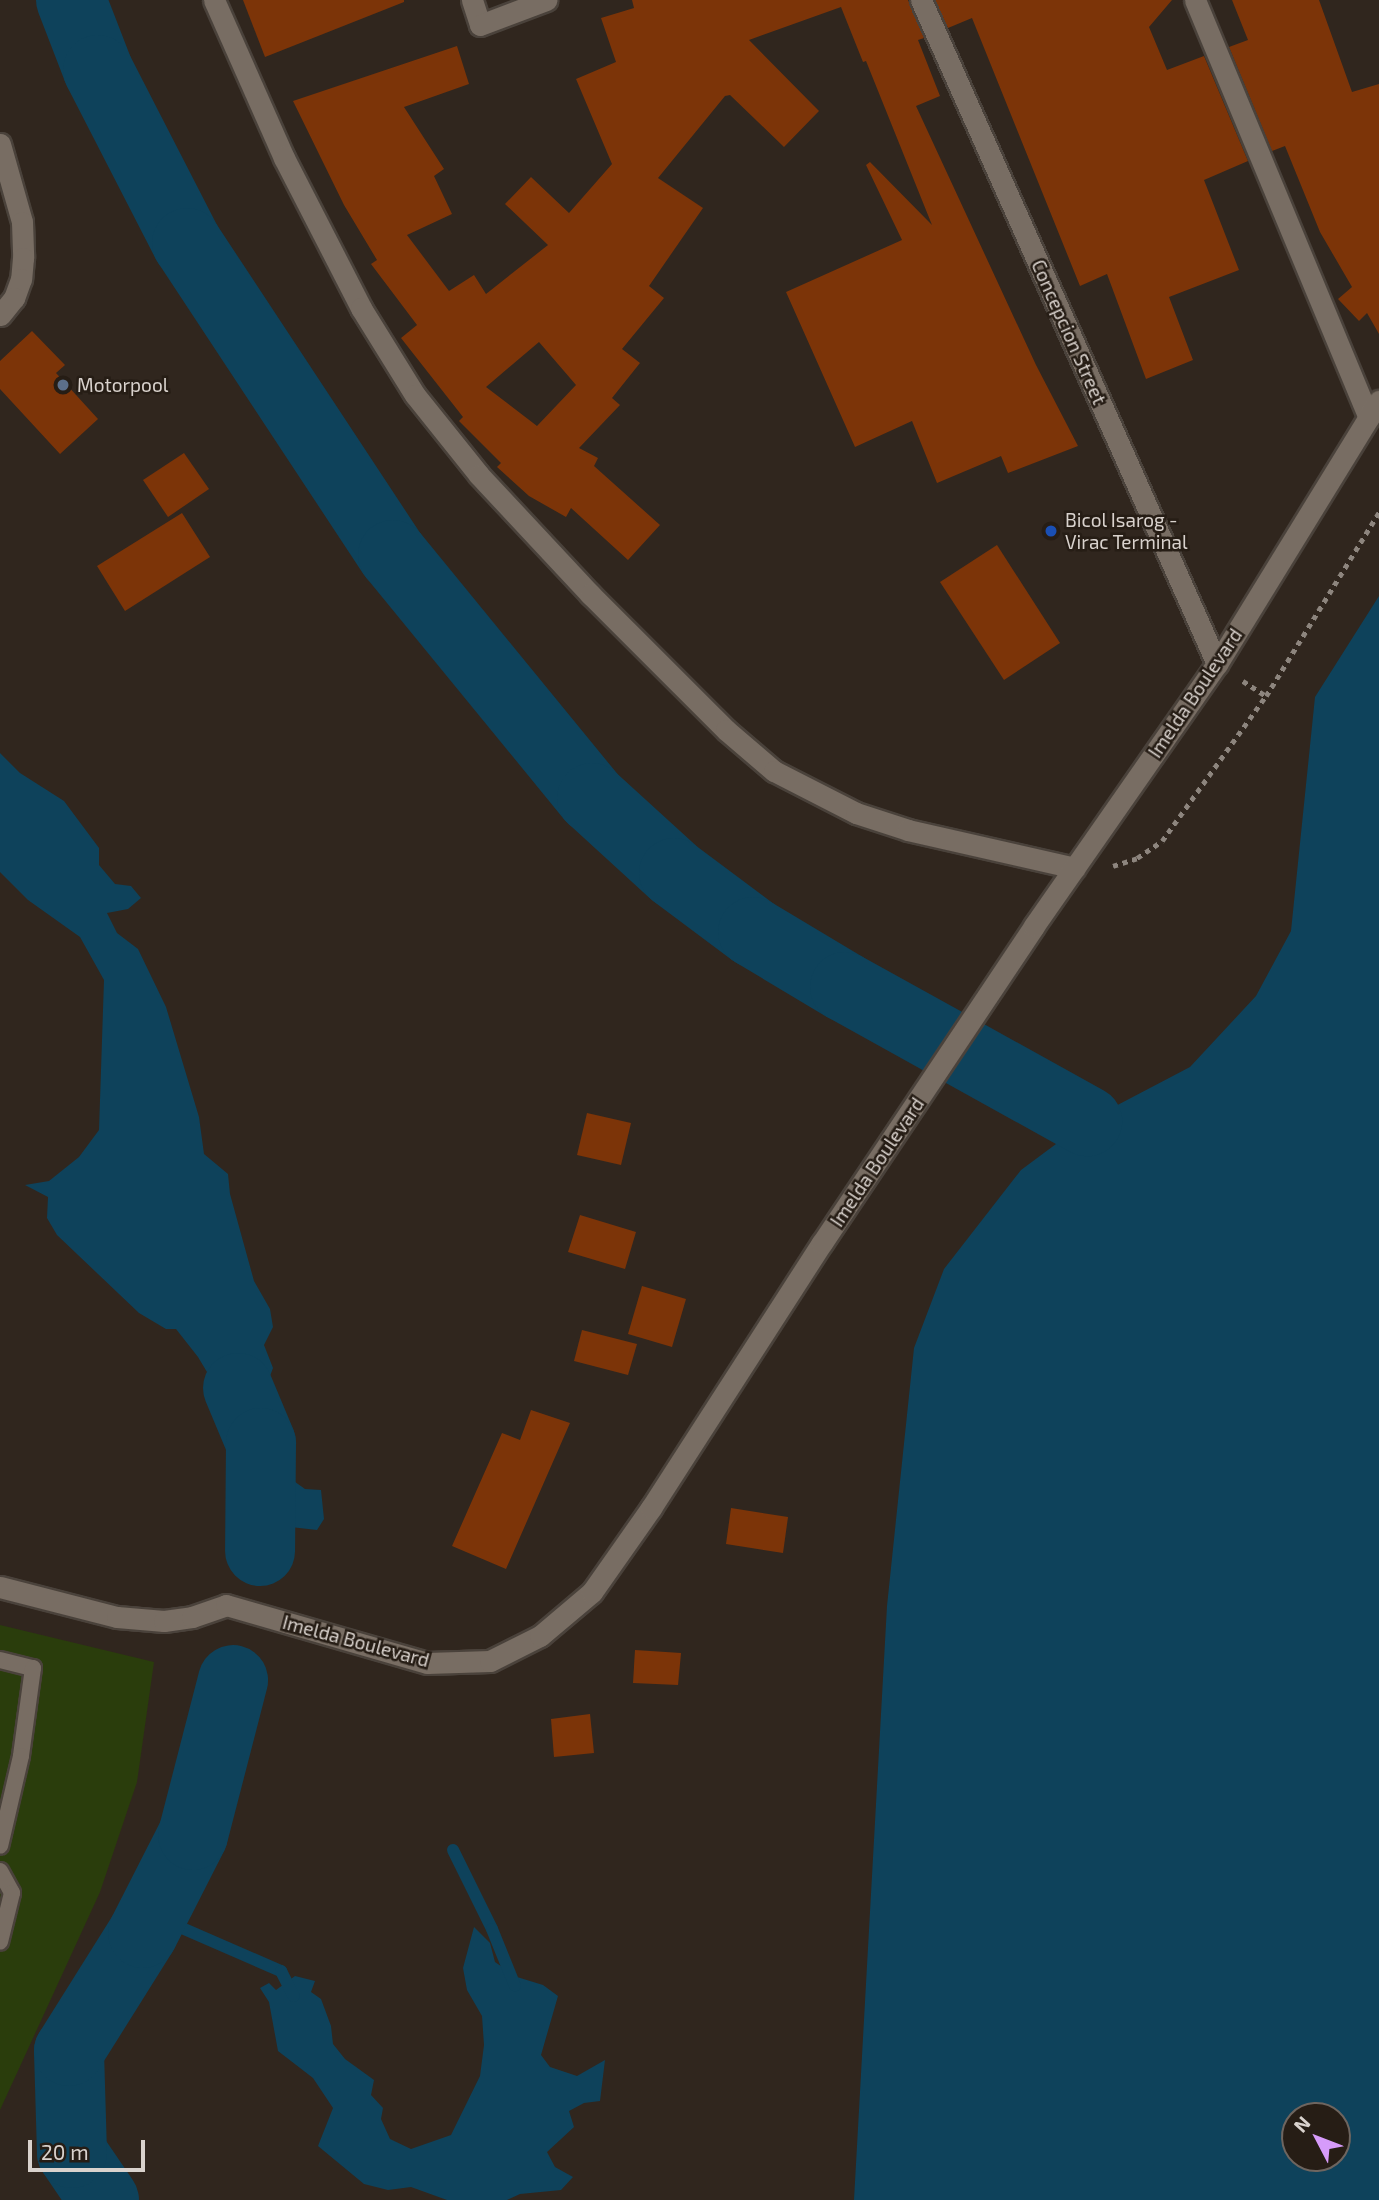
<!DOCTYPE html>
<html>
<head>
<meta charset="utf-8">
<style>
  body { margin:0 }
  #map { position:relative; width:1379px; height:2200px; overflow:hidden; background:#30261e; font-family:"Exo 2",sans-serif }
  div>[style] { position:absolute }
  .green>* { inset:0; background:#2a3d0c }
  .water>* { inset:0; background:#0e425b }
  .stream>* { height:12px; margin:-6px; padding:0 6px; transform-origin:6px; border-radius:6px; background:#0e425b }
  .river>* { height:70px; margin:-35px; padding:0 35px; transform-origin:35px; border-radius:35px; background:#0e425b }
  .building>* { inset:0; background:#7c3408 }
  .path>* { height:4.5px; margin-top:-2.25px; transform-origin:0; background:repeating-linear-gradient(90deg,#8d857e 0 5px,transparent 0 10px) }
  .roads { filter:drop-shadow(2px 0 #4a423b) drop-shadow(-2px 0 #4a423b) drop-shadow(0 2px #4a423b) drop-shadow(0 -2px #4a423b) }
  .lane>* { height:16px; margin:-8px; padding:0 8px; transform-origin:8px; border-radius:8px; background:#786d63 }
  .street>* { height:21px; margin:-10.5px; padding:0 10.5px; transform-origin:10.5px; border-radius:10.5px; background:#786d63 }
  .secondary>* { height:21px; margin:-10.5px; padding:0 10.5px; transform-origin:10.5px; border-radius:10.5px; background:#786d63 }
  .dots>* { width:19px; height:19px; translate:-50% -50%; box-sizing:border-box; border:4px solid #261d15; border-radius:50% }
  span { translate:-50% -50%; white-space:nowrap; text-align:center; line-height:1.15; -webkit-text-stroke:5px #261d15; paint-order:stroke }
  .street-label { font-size:19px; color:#d9d2cd }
  .poi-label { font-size:19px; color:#d9d2cd }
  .left { translate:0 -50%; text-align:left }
  .north { position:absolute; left:1281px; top:2102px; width:70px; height:70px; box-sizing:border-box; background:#261d15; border:2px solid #6e655f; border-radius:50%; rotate:312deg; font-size:19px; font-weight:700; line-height:28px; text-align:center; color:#d9d2cd }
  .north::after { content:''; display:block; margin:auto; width:24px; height:32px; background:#d69bfa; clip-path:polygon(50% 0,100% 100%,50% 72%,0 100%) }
  .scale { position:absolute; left:28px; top:2140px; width:117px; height:32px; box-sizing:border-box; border:4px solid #d9d2cd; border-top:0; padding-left:9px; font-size:21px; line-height:24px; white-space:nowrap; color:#d9d2cd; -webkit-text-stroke:5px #261d15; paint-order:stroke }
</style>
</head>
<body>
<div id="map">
  <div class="green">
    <i style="clip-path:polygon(0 1625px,154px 1662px,137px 1782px,100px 1892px,0 2110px)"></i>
  </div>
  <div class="water">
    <i style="clip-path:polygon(evenodd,1379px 596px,1379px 2200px,854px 2200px,887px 1606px,914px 1348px,944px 1269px,1021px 1170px,1087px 1121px,1190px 1067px,1256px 996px,1291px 931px,1315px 697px,1379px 596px,1295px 2116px,1337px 2116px,1337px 2158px,1295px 2158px,1295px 2116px)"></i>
    <i style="clip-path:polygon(0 753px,20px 773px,64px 801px,99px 848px,99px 865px,115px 884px,131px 886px,141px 898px,128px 909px,107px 913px,117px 933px,138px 949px,166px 1007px,199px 1117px,204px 1154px,228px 1174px,230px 1194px,254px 1281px,270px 1309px,273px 1327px,264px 1345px,273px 1368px,267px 1384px,282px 1406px,285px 1418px,275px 1459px,277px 1469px,305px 1489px,321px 1490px,324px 1519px,317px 1530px,264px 1524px,264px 1484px,253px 1464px,236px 1457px,231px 1418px,205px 1382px,207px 1372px,198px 1357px,176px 1329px,166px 1329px,139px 1313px,57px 1235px,47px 1218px,48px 1197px,25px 1185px,49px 1181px,79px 1157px,99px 1130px,104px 980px,80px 937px,28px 900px,0 872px)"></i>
    <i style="clip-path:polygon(474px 1927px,490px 1943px,495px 1962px,517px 1977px,543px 1985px,558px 1996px,541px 2055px,550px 2067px,577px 2076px,605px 2060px,600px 2101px,584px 2103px,569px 2111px,574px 2127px,547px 2152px,555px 2167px,573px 2177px,561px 2190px,520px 2194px,507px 2200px,447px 2200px,411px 2187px,388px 2190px,364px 2184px,318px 2146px,333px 2108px,313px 2078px,278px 2051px,269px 2002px,260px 1988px,269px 1983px,276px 1990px,295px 1976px,315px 1981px,311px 1992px,321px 1999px,331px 2026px,333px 2044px,345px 2059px,374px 2080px,371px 2095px,383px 2108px,381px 2119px,390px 2139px,411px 2149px,451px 2135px,480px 2076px,484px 2045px,482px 2016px,467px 1990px,463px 1968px)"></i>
  </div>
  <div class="stream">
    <i style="left:453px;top:1850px;width:88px;rotate:63.7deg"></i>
    <i style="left:492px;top:1929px;width:61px;rotate:68deg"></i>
    <i style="left:152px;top:1915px;width:141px;rotate:23.5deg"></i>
    <i style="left:281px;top:1971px;width:28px;rotate:63deg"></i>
  </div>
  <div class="river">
    <i style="left:71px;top:0;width:75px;rotate:68.9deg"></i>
    <i style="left:98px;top:70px;width:195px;rotate:62.8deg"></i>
    <i style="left:187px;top:243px;width:374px;rotate:56.6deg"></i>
    <i style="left:393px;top:555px;width:314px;rotate:50.7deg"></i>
    <i style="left:592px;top:798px;width:111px;rotate:42.4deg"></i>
    <i style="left:674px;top:873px;width:99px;rotate:36.8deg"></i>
    <i style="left:753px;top:932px;width:107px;rotate:30.9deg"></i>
    <i style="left:845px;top:987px;width:277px;rotate:29deg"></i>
    <i style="left:238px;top:1388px;width:60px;rotate:67.3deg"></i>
    <i style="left:261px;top:1443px;width:108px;rotate:90.5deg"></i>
    <i style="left:104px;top:2200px;width:57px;rotate:-124.2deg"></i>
    <i style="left:72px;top:2153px;width:102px;rotate:-91.7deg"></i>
    <i style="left:69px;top:2051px;width:139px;rotate:-57.9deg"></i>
    <i style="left:143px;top:1933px;width:110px;rotate:-63deg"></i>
    <i style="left:193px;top:1835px;width:160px;rotate:-75.5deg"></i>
  </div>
  <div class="building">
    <i style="clip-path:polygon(243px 0,404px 0,404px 2px,265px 57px)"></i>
    <i style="clip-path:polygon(evenodd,632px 0,908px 0,924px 38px,918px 40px,940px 96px,916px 106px,1036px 365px,1078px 446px,1008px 473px,1001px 456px,937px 483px,912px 421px,855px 447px,786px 292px,902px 240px,866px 165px,870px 162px,932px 225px,866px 61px,863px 62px,841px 7px,749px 40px,819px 111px,784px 147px,730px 95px,725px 96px,658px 178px,703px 208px,649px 286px,664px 298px,622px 349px,640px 363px,612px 398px,620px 405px,579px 448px,598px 458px,594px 466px,660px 525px,628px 560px,571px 508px,566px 517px,529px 496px,497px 467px,501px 463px,459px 421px,463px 417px,401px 338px,417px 325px,371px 264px,377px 260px,344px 205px,293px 101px,457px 46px,469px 84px,404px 107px,444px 169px,434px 176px,452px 214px,407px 235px,449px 291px,474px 275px,486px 294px,548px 245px,505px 204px,531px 177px,569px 213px,612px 164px,576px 79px,616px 62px,601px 18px,634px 8px,632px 0,539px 342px,576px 385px,537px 426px,486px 387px,539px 342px)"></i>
    <i style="clip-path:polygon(935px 0,1172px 0,1149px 27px,1167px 70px,1204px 56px,1248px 161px,1204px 180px,1239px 270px,1169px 297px,1193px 360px,1146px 379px,1107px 274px,1080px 286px,972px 18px,948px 28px)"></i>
    <i style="clip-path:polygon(1232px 0,1319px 0,1352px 92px,1379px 84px,1379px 334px,1367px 313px,1359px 321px,1338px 299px,1352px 287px,1320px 232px,1285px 146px,1272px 151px,1229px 47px,1248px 40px)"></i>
    <i style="clip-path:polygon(32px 331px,65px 365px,56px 373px,98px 419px,60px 454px,0 389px,0 361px)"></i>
    <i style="clip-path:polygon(184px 453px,209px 489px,168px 517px,143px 480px)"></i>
    <i style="clip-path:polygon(182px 513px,210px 557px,125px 611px,97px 566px)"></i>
    <i style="clip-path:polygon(997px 545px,1060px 643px,1004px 680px,940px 582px)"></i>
    <i style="clip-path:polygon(587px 1113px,631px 1123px,621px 1165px,577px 1155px)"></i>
    <i style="clip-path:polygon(580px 1215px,636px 1232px,625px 1269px,568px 1252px)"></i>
    <i style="clip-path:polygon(642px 1286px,686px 1299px,672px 1347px,628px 1334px)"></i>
    <i style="clip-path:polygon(582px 1330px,637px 1344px,628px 1375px,574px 1361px)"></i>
    <i style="clip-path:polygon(531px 1410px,570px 1423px,506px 1569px,452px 1546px,502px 1433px,520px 1440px)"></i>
    <i style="clip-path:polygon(731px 1508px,788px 1517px,783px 1553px,726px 1544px)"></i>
    <i style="clip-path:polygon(635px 1650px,681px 1653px,678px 1685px,633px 1683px)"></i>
    <i style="clip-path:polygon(590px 1714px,594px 1753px,554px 1757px,551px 1719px)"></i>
  </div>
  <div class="path">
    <i style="left:1243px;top:681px;width:27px;rotate:33deg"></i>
    <i style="left:1113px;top:866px;width:25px;rotate:-18deg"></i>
    <i style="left:1137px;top:858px;width:30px;rotate:-34deg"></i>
    <i style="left:1162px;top:841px;width:178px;rotate:-54.4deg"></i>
    <i style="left:1266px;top:696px;width:216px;rotate:-58.4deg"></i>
  </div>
  <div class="roads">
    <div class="lane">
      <i style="left:0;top:1660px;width:34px;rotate:14deg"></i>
      <i style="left:33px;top:1668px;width:89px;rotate:97.8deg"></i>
      <i style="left:21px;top:1756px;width:92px;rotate:103.1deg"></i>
      <i style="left:0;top:1871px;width:25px;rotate:61deg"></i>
      <i style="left:12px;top:1893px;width:50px;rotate:103.8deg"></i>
    </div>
    <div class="street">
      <i style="left:472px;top:0;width:26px;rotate:72deg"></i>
      <i style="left:480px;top:25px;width:71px;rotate:-20.7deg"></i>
      <i style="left:921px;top:0;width:727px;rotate:65.97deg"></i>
      <i style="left:1195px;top:0;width:452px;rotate:67.4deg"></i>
      <i style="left:0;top:144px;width:81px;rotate:74.2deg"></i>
      <i style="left:22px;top:222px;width:36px;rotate:88deg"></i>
      <i style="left:23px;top:258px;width:21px;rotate:95deg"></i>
      <i style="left:21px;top:279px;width:20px;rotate:110deg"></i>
      <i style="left:14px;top:298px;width:22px;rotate:129deg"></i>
    </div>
    <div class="secondary">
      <i style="left:214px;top:0;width:173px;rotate:66.1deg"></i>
      <i style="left:284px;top:158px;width:169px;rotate:62.8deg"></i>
      <i style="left:361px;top:308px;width:102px;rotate:58.2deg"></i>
      <i style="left:415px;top:395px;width:102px;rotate:51.3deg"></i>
      <i style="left:479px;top:475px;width:163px;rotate:47deg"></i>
      <i style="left:590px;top:594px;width:192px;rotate:45deg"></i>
      <i style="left:726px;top:730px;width:63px;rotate:40.5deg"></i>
      <i style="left:774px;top:771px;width:92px;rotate:27.1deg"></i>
      <i style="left:856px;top:813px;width:55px;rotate:18.1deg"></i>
      <i style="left:908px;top:830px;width:171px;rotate:12.8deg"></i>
      <i style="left:0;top:1587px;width:121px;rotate:14.4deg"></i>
      <i style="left:117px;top:1617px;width:47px;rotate:4.9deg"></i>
      <i style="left:164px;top:1621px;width:28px;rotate:-8deg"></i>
      <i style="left:192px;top:1617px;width:36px;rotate:-19deg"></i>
      <i style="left:226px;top:1605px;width:209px;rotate:16.1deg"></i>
      <i style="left:427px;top:1663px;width:63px;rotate:-1.8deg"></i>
      <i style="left:490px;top:1661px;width:56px;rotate:-26.6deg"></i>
      <i style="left:540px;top:1636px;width:68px;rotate:-40.2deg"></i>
      <i style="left:592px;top:1592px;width:103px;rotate:-54.9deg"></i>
      <i style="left:651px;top:1508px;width:315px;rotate:-57.2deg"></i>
      <i style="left:822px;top:1243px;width:381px;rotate:-56.2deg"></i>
      <i style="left:1034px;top:926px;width:320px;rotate:-55.1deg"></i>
      <i style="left:1217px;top:664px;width:309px;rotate:-58.4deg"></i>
    </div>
  </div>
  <div class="dots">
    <i style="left:63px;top:385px;background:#5c6f8a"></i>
    <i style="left:1051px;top:531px;background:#1a4fb4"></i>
  </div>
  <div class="street-label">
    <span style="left:1069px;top:332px;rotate:66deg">Concepcion Street</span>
    <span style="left:1195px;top:693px;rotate:-56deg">Imelda Boulevard</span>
    <span style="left:877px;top:1162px;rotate:-56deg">Imelda Boulevard</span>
    <span style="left:356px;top:1641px;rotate:15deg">Imelda Boulevard</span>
  </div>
  <div class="poi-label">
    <span class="left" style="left:77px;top:385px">Motorpool</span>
    <span class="left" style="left:1065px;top:531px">Bicol Isarog -<br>Virac Terminal</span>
  </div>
  <div class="north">N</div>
  <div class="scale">20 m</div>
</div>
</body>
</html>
